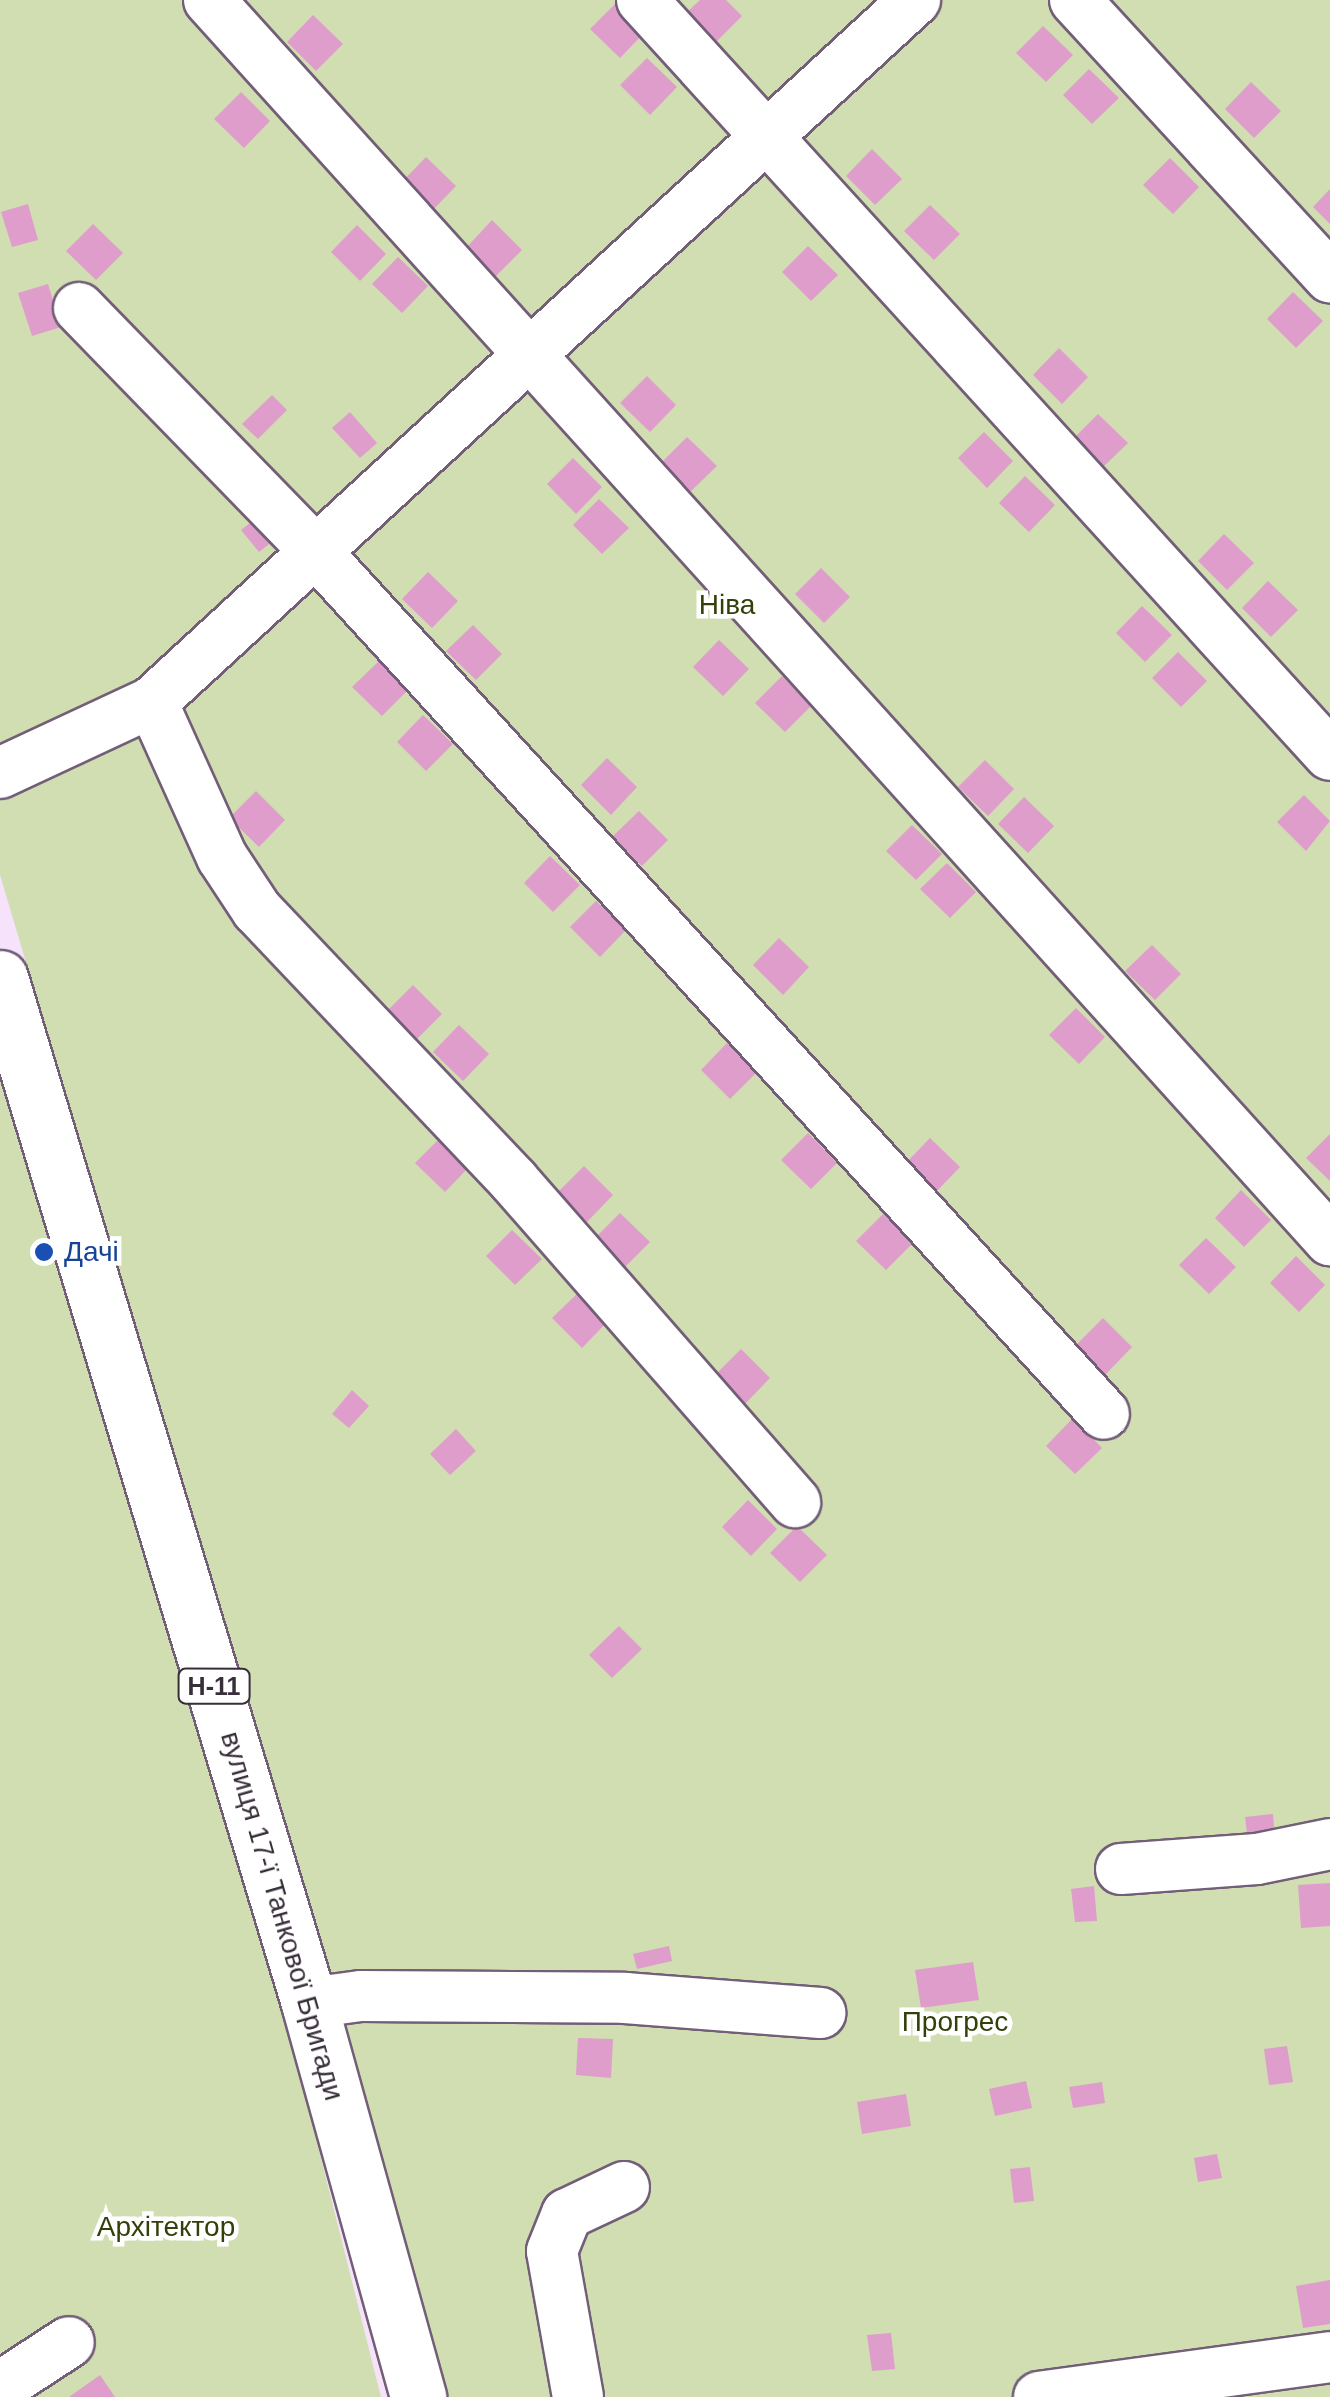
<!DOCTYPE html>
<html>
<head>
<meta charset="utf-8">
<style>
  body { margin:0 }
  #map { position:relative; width:1330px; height:2397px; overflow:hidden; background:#f6e3fb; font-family:Arial,sans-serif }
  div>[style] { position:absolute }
  .green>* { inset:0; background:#d0deb2 }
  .building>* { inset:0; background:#df9dcb }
  .roads { filter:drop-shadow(2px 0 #735e78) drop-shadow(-2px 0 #735e78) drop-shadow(0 2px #735e78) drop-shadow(0 -2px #735e78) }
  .minor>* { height:50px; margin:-25px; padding:0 25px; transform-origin:25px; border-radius:25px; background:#fff }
  .major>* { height:55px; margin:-27.5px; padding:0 27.5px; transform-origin:27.5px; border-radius:27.5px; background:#fff }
  .dots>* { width:28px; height:28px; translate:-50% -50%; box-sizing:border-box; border:5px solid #fff; border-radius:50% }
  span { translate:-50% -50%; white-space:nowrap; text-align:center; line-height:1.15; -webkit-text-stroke:9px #fff; paint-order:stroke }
  .shield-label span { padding:2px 8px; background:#fff; border:2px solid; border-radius:8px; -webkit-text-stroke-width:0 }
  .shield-label { font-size:25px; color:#382e3a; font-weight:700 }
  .park-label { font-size:28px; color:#33400a }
  .transit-label { font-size:28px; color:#164399 }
  .left { translate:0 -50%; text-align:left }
  .street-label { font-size:28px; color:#382e3a }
</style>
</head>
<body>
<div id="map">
  <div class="green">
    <i style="clip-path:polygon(0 0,1330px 0,1330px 2397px,444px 2397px,314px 1930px,0 875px)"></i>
    <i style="clip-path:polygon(0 1066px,284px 2011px,381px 2397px,0 2397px)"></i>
  </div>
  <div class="building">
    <i style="clip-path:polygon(700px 0,726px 0,742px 16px,716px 42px,686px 13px)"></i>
    <i style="clip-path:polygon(617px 2px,646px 31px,620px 58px,590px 29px)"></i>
    <i style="clip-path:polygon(313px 15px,343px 44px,316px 71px,287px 42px)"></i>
    <i style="clip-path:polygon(1043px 26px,1073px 55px,1046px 82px,1016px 53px)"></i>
    <i style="clip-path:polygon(647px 58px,677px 87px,650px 115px,620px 85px)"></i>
    <i style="clip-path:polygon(1089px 69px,1119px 98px,1092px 124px,1063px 95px)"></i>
    <i style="clip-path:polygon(1251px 82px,1281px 111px,1254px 138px,1225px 109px)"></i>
    <i style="clip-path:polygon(241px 92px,270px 121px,244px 148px,214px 119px)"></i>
    <i style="clip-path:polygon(872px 149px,902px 179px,875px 205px,846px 176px)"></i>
    <i style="clip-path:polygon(426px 157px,456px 186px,430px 213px,400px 184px)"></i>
    <i style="clip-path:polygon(1170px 158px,1199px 187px,1173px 214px,1143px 185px)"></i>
    <i style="clip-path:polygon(1330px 189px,1330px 224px,1313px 207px)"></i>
    <i style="clip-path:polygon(28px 204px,38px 240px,12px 247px,1px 212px)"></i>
    <i style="clip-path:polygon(930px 205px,960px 234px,934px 260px,904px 231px)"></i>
    <i style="clip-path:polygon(492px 220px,522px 250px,495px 277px,466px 248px)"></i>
    <i style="clip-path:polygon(93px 224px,123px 253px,96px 280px,66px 251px)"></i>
    <i style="clip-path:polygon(357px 225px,386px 254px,360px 281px,331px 252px)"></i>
    <i style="clip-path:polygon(808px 246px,838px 275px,811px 301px,782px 272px)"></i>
    <i style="clip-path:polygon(398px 257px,428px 286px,402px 313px,372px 284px)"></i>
    <i style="clip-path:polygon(48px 284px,61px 327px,32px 336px,18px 293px)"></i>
    <i style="clip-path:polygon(1293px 292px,1323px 321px,1296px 348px,1267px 319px)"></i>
    <i style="clip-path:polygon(1059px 348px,1088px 377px,1062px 404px,1033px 375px)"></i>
    <i style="clip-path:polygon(647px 376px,676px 405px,650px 432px,620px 403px)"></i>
    <i style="clip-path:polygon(272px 395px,287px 410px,258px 439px,242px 424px)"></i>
    <i style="clip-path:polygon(350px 412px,377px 443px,360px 458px,332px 428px)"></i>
    <i style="clip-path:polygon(1098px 414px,1128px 443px,1101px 469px,1072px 440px)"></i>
    <i style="clip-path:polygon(984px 432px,1013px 461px,987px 488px,958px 458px)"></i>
    <i style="clip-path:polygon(687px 437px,717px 466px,690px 492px,661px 463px)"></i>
    <i style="clip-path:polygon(573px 458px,602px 487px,576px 514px,547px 484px)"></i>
    <i style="clip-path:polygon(1025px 476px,1055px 505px,1029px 532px,999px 503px)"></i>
    <i style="clip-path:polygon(599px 499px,629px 528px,602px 554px,573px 525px)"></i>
    <i style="clip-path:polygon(255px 519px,273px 541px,259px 552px,241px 530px)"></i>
    <i style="clip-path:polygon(1224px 534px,1254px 563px,1227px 590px,1198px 561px)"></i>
    <i style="clip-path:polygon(821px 568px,850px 597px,824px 623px,795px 594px)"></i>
    <i style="clip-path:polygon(428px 572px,458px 601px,432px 628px,402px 599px)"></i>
    <i style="clip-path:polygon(1268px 581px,1298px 610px,1271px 637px,1242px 608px)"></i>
    <i style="clip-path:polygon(1142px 606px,1172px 635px,1145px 662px,1116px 633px)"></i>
    <i style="clip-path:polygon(473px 625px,502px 654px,476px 680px,446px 651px)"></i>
    <i style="clip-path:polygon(719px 640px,749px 669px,723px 696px,693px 667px)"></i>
    <i style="clip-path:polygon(1178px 652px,1207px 681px,1181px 707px,1152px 678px)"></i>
    <i style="clip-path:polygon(379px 661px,408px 690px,382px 716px,352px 687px)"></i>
    <i style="clip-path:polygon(782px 676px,812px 705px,785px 732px,755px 703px)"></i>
    <i style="clip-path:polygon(423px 715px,453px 744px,426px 771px,397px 742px)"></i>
    <i style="clip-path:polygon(607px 758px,637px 787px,611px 815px,581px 785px)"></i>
    <i style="clip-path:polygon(985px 760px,1014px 789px,988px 816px,958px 787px)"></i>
    <i style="clip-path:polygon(256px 791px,285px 820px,259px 847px,229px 818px)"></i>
    <i style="clip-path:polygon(1304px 795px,1330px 821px,1306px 851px,1277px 822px)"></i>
    <i style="clip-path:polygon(1024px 797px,1054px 826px,1028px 853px,998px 824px)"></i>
    <i style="clip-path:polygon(639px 811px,668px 840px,642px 866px,612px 837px)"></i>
    <i style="clip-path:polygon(912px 825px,942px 854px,916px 880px,886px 851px)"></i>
    <i style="clip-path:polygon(550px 856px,580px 885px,553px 912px,524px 883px)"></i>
    <i style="clip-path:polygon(947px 863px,976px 892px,950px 918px,920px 889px)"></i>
    <i style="clip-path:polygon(596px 901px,626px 930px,600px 957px,570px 927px)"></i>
    <i style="clip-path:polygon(779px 938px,809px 967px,783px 995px,753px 965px)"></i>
    <i style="clip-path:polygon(1152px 945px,1181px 974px,1155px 1000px,1125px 971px)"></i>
    <i style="clip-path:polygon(413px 985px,442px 1014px,415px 1041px,386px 1012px)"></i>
    <i style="clip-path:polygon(1076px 1008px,1105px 1037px,1079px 1064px,1049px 1035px)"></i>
    <i style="clip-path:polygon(459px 1025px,489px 1054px,463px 1081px,433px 1052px)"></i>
    <i style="clip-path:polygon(727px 1043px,757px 1072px,730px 1099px,701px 1070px)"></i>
    <i style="clip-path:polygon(808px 1133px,837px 1163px,811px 1189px,781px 1160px)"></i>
    <i style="clip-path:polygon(1330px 1134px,1330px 1181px,1306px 1158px)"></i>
    <i style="clip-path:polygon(442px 1136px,471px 1165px,445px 1192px,415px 1163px)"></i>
    <i style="clip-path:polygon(930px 1138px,960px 1167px,934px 1194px,904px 1165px)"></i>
    <i style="clip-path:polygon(584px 1166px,613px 1195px,587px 1222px,557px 1193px)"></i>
    <i style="clip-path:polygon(1241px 1190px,1271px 1220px,1244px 1247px,1215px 1218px)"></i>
    <i style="clip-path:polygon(620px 1213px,650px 1242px,624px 1268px,594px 1239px)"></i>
    <i style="clip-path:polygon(883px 1214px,913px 1243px,886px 1270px,856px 1241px)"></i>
    <i style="clip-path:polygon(512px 1230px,542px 1259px,515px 1285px,486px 1256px)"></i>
    <i style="clip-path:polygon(1206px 1238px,1236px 1267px,1209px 1294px,1179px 1265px)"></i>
    <i style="clip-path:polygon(1296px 1256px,1325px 1285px,1299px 1312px,1270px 1283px)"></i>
    <i style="clip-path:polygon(579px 1292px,608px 1321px,582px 1348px,552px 1318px)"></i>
    <i style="clip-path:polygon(1103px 1318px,1132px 1347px,1105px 1375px,1076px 1345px)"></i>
    <i style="clip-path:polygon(741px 1349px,770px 1378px,744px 1405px,714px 1376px)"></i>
    <i style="clip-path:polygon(352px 1390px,369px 1406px,349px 1428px,332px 1414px)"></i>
    <i style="clip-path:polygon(1073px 1418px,1102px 1448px,1075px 1474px,1046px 1446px)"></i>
    <i style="clip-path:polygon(456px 1429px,476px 1451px,450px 1475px,430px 1454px)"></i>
    <i style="clip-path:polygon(748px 1500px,777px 1529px,751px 1556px,722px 1527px)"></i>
    <i style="clip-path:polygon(797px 1526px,827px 1555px,800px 1582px,770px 1553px)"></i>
    <i style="clip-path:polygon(619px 1626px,642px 1649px,612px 1678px,589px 1655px)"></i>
    <i style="clip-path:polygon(1273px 1814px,1275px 1839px,1248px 1841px,1245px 1817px)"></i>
    <i style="clip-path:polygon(1330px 1883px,1330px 1926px,1301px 1928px,1298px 1885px)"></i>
    <i style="clip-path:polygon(1094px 1886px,1097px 1921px,1075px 1922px,1071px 1889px)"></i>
    <i style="clip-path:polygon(669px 1946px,672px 1961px,637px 1969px,633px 1954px)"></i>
    <i style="clip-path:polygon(973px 1962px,979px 2000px,921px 2008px,915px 1970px)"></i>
    <i style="clip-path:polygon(578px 2038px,613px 2039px,611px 2078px,576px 2075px)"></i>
    <i style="clip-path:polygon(1287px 2046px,1293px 2082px,1269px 2085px,1264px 2049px)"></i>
    <i style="clip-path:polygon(1026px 2081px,1032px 2108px,995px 2116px,989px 2089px)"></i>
    <i style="clip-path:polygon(1102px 2082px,1105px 2103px,1073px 2108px,1069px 2087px)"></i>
    <i style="clip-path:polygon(906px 2094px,911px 2126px,862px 2134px,857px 2102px)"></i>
    <i style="clip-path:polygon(1217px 2154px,1222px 2178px,1198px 2182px,1194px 2158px)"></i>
    <i style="clip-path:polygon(1030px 2167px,1034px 2201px,1014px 2203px,1010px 2169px)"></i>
    <i style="clip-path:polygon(1330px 2280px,1330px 2324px,1303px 2328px,1296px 2286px)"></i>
    <i style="clip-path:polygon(891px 2333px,895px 2369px,872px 2371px,867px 2335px)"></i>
    <i style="clip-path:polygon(100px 2375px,115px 2397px,69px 2397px)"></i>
  </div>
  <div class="roads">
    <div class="minor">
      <i style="left:209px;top:0;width:1672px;rotate:47.89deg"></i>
      <i style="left:642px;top:0;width:1021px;rotate:47.66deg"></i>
      <i style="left:1075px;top:0;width:377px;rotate:47.4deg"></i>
      <i style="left:79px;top:308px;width:339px;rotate:45.8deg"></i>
      <i style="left:315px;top:551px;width:1169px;rotate:47.56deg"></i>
      <i style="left:152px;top:702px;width:170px;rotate:65.7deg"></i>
      <i style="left:222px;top:857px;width:64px;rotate:56.6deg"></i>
      <i style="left:257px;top:910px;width:373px;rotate:46.5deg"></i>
      <i style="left:514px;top:1181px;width:427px;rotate:48.8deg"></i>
      <i style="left:0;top:773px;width:168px;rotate:-25deg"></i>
      <i style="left:152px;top:702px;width:1037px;rotate:-42.62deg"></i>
      <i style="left:1121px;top:1869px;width:136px;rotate:-4.2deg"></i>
      <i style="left:1257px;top:1859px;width:75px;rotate:-11.6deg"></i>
      <i style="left:309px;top:2003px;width:52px;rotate:-7.7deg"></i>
      <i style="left:361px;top:1996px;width:264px;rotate:0.4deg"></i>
      <i style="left:625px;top:1998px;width:196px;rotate:4.4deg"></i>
      <i style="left:0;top:2387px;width:82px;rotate:-33.1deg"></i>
      <i style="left:578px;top:2397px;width:148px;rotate:-100.1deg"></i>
      <i style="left:552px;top:2251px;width:40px;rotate:-68deg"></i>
      <i style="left:567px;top:2214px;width:63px;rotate:-25.3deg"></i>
      <i style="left:1039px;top:2397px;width:294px;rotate:-7.8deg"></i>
    </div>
    <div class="major">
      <i style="left:0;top:978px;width:1071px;rotate:73.22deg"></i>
      <i style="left:309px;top:2003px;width:409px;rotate:74.5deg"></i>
    </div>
  </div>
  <div class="dots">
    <i style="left:44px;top:1252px;background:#1a4fb4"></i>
  </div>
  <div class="shield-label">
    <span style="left:214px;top:1686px">Н-11</span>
  </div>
  <div class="park-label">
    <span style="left:727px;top:605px">Ніва</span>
    <span style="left:955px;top:2022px">Прогрес</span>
    <span style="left:166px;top:2227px">Архітектор</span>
  </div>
  <div class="transit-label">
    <span class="left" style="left:64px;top:1252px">Дачі</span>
  </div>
  <div class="street-label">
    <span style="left:282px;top:1916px;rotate:74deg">вулиця 17-ї Танкової Бригади</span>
  </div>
</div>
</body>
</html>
